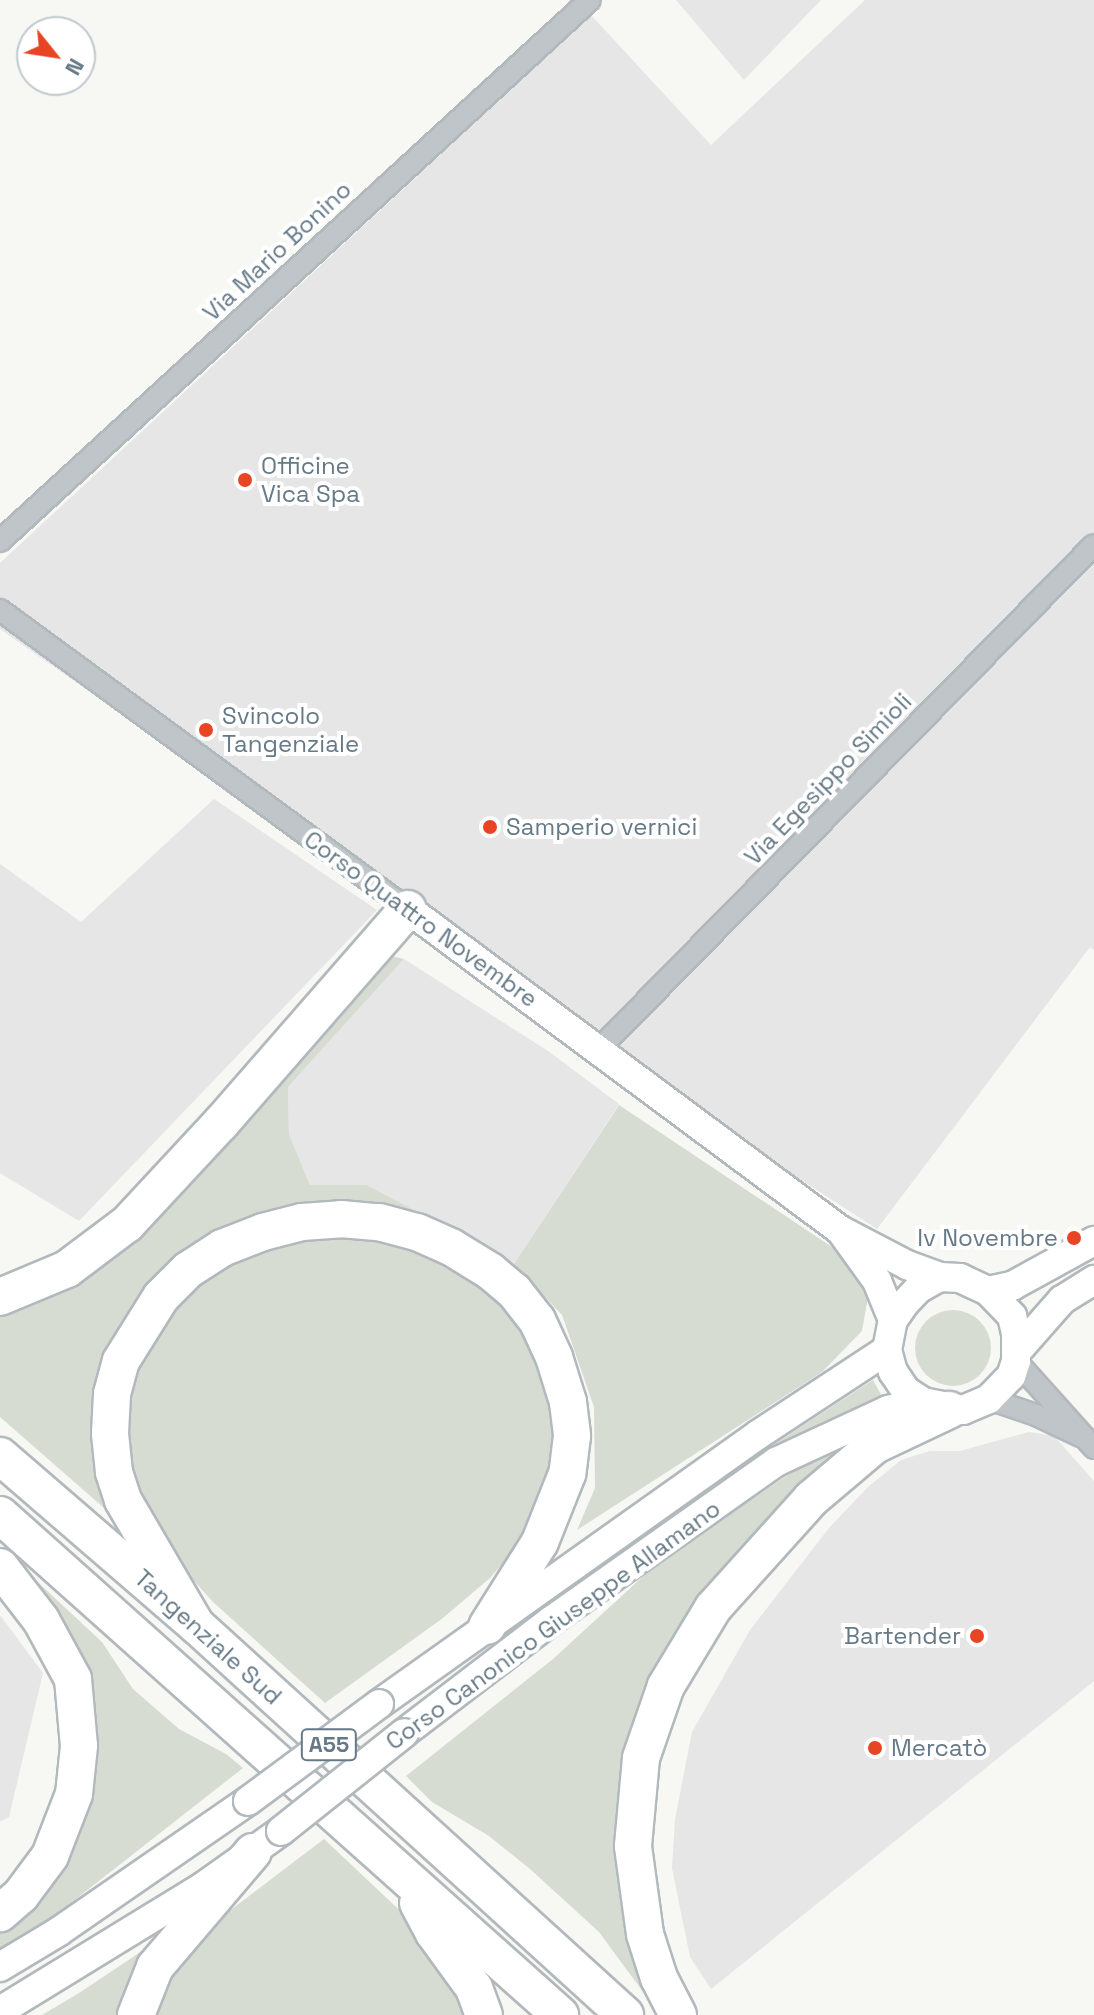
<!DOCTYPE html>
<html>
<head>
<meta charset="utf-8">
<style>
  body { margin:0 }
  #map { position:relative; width:1094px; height:2015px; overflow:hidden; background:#f7f7f4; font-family:"Space Grotesk",sans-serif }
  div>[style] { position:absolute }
  .built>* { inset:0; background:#e5e6e5 }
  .green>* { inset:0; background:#d7dcd3 }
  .round { border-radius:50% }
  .roads { filter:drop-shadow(2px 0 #b2b9bd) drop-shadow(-2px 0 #b2b9bd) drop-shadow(0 2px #b2b9bd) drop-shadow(0 -2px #b2b9bd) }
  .minor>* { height:20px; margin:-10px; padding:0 10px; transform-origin:10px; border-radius:10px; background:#c0c5c9 }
  .secondary>* { height:28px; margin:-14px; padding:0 14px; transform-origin:14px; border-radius:14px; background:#fff }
  .motorway>* { height:36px; margin:-18px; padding:0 18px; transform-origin:18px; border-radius:18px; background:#fff }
  .bridges { filter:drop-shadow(2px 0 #b2b9bd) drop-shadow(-2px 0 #b2b9bd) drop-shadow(0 2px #b2b9bd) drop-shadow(0 -2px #b2b9bd) }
  .secondary-bridge>* { height:28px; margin:-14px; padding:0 14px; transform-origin:14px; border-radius:14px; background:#fff }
  .dots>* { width:22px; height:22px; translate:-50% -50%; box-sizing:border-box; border:4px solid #fff; border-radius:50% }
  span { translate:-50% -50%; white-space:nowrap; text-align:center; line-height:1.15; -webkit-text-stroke:8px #fff; paint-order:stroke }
  .shield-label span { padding:2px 6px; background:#fff; border:2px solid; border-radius:6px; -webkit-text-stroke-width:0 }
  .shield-label { font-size:22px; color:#657986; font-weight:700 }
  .street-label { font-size:24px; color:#657986 }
  .poi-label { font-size:24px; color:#657986 }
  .left { translate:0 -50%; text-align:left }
  .right { translate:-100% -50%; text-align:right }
  .north { position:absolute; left:16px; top:16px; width:80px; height:80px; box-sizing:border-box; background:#fff; border:2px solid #c1c9cf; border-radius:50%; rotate:120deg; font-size:22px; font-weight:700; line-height:32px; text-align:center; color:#657986 }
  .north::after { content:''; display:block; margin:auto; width:28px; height:36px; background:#e74524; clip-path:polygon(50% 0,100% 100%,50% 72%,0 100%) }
</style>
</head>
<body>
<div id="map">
  <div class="built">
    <i style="clip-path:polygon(676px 0,821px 0,744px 80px)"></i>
    <i style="clip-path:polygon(865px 0,1094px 0,1094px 950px,1090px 947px,877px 1229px,599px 1049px,0 629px,0 563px,591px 15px,711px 145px)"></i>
    <i style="clip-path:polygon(214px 799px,377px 910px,79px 1221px,0 1173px,0 864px,81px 922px)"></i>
    <i style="clip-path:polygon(404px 959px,548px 1051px,619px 1104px,514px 1264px,367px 1185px,310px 1185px,289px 1134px,288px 1087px)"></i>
    <i style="clip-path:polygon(1029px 1432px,1054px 1436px,1094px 1481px,1094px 1681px,711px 1989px,690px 1957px,672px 1868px,675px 1819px,692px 1732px,750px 1630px,829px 1528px,867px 1488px,901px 1460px,930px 1451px,960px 1451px)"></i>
    <i style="clip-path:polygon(0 1615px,43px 1673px,9px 1817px,0 1822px)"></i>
  </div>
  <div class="green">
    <i style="clip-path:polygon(392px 956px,404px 959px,288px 1087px,289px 1134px,310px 1185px,367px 1185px,414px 1210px,406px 1215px,351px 1206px,142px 1303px,112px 1515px,0 1417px,0 1309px,26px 1302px,382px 961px)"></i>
    <i style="clip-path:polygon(619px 1105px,838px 1251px,869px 1291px,862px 1331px,822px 1372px,577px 1530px,595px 1488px,594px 1407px,562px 1315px,514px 1264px)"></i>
    <i style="clip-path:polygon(347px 1235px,404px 1245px,459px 1269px,504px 1306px,533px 1349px,554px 1418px,553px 1458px,540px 1501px,518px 1545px,490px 1578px,443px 1618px,325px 1703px,213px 1602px,176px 1561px,148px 1514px,132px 1467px,128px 1423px,136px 1371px,156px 1330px,184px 1298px,224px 1267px,287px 1243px)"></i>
    <i class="round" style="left:915px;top:1310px;width:76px;height:76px"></i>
    <i style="clip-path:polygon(873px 1380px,884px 1400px,822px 1422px,721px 1483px,715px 1483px)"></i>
    <i style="clip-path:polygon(834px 1449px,837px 1458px,634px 1744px,657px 2011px,599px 1932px,530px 1869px,489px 1836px,432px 1802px,406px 1776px,553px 1659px,650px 1570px,792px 1472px)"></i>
    <i style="clip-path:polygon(28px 1573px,102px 1642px,133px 1689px,179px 1729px,226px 1754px,243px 1768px,53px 1917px,0 1952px,0 1931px,27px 1908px,88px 1773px)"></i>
    <i style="clip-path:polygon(324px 1839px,412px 1922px,454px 1984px,466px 2015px,155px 2015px,164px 1990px,186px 1954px,220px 1918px)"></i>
    <i style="clip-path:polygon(172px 1931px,125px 2015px,42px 2015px,79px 1993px)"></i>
  </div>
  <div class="roads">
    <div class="minor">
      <i style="left:0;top:541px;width:800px;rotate:-42.52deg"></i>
      <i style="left:0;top:610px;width:506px;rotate:36.24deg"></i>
      <i style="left:599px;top:1049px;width:706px;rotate:-45.52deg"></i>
      <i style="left:1016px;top:1361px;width:117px;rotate:48.1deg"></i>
      <i style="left:989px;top:1399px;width:50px;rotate:18.8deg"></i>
      <i style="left:1036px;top:1415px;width:49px;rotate:25.5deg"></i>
    </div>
    <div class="secondary">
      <i style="left:408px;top:909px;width:538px;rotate:36.61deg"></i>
      <i style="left:840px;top:1230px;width:76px;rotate:27.6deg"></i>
      <i style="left:907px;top:1265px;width:35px;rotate:20deg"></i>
      <i style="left:841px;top:1231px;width:62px;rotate:54.2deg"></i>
      <i style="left:877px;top:1281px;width:42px;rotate:67.7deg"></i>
      <i style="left:940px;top:1277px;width:20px;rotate:3deg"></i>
      <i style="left:960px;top:1278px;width:31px;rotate:25deg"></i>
      <i style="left:988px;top:1291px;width:35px;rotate:46deg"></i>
      <i style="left:1012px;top:1316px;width:17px;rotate:77deg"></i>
      <i style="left:1016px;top:1333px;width:28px;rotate:90deg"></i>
      <i style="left:1016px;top:1361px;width:16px;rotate:108deg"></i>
      <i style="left:1011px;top:1376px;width:32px;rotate:134deg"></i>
      <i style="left:989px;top:1399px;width:28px;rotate:157deg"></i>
      <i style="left:963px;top:1410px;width:41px;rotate:-168.7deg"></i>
      <i style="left:923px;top:1402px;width:20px;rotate:-147deg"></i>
      <i style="left:906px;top:1391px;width:23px;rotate:-124deg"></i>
      <i style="left:893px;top:1372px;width:23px;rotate:-105deg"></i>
      <i style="left:887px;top:1350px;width:31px;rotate:-79deg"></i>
      <i style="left:893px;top:1320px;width:21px;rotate:-55deg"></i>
      <i style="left:905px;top:1303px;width:19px;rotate:-47deg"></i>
      <i style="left:918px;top:1289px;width:25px;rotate:-29deg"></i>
      <i style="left:988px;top:1291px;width:25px;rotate:-12deg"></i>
      <i style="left:1012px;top:1286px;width:94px;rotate:-28.8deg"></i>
      <i style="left:1018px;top:1350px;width:67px;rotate:-48.7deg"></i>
      <i style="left:1062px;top:1300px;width:38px;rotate:-32deg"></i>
      <i style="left:379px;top:1704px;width:466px;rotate:-35.4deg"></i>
      <i style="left:759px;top:1434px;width:153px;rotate:-33.3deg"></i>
      <i style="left:404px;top:1733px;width:186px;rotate:-37.4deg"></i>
      <i style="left:552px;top:1620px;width:274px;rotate:-35.2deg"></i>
      <i style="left:776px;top:1462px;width:123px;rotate:-24.9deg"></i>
      <i style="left:888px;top:1410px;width:36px;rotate:-13deg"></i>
      <i style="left:0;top:1967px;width:68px;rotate:-31.1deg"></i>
      <i style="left:58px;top:1932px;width:231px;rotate:-34.6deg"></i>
      <i style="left:0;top:2011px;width:239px;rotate:-31.5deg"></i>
      <i style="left:204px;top:1886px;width:95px;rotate:-35.5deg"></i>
    </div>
    <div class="motorway">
      <i style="left:0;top:1297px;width:73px;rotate:-22.7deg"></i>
      <i style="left:67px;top:1269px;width:75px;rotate:-36.9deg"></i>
      <i style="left:127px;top:1224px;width:138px;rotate:-47.1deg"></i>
      <i style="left:221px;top:1123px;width:284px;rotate:-48.9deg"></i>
      <i style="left:0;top:1456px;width:259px;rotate:40.8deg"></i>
      <i style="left:196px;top:1625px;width:580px;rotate:42.27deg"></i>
      <i style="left:0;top:1515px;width:751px;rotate:41.76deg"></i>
      <i style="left:0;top:1567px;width:67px;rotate:52.3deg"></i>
      <i style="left:41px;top:1620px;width:67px;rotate:61.5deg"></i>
      <i style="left:73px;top:1679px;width:67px;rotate:84.9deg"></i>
      <i style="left:79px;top:1746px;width:48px;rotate:95.9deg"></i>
      <i style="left:74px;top:1794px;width:66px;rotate:111.2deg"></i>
      <i style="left:50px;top:1856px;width:49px;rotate:126.6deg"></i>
      <i style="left:21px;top:1895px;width:28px;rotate:139deg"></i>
      <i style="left:196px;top:1625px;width:145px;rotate:-120.3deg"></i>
      <i style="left:123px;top:1500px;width:29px;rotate:-108deg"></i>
      <i style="left:114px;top:1472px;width:39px;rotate:-96deg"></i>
      <i style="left:110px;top:1433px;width:39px;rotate:-87deg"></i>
      <i style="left:112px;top:1394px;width:34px;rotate:-75deg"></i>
      <i style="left:121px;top:1361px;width:75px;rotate:-58deg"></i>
      <i style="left:161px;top:1297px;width:38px;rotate:-45deg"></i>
      <i style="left:188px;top:1270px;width:40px;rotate:-32.9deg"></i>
      <i style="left:222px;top:1248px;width:44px;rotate:-21.3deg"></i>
      <i style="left:263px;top:1232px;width:40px;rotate:-14.4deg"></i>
      <i style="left:302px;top:1222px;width:39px;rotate:-4deg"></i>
      <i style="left:341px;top:1219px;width:38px;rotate:5deg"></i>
      <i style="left:379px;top:1222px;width:39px;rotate:15deg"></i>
      <i style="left:417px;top:1232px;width:37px;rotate:24deg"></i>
      <i style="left:451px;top:1247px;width:46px;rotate:31.6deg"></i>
      <i style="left:490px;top:1271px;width:31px;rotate:40deg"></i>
      <i style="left:514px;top:1291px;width:37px;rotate:52deg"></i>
      <i style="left:537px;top:1320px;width:41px;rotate:65.3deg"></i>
      <i style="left:554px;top:1357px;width:47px;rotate:72.7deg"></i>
      <i style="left:568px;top:1402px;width:34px;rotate:83deg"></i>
      <i style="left:572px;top:1436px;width:38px;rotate:97deg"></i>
      <i style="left:567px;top:1474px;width:73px;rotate:111.7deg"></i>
      <i style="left:540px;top:1542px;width:99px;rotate:122.2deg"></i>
      <i style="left:418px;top:1903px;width:34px;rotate:62deg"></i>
      <i style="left:434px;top:1933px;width:68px;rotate:54deg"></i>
      <i style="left:474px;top:1988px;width:29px;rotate:70deg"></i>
      <i style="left:136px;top:2015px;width:52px;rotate:-68.4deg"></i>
      <i style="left:155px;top:1967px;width:151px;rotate:-49.6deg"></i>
      <i style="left:678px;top:2015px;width:42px;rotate:-117.2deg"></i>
      <i style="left:659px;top:1978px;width:46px;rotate:-107.7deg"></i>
      <i style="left:645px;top:1934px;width:89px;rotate:-97.8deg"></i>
      <i style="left:633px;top:1846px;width:88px;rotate:-84.8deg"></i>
      <i style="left:641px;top:1758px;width:76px;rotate:-70.9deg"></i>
      <i style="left:666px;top:1686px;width:91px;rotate:-58.9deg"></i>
      <i style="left:713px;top:1608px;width:147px;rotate:-48deg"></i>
      <i style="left:811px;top:1499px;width:84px;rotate:-40.2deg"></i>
      <i style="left:875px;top:1445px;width:82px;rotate:-25.3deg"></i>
    </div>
  </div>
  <div class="bridges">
    <div class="secondary-bridge">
      <i style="left:248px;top:1801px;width:163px;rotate:-36.5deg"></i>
      <i style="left:281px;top:1831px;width:157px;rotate:-38.5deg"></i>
    </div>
  </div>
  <div class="dots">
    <i style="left:245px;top:480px;background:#e74524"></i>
    <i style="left:206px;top:730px;background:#e74524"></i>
    <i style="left:490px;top:827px;background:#e74524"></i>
    <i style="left:1074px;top:1238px;background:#e74524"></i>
    <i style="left:977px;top:1636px;background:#e74524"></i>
    <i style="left:875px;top:1748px;background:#e74524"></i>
  </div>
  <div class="shield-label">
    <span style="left:329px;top:1745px">A55</span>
  </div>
  <div class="street-label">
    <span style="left:277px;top:251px;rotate:-43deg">Via Mario Bonino</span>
    <span style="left:828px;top:779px;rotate:-46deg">Via Egesippo Simioli</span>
    <span style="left:421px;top:919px;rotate:36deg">Corso Quattro Novembre</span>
    <span style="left:553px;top:1625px;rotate:-36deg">Corso Canonico Giuseppe Allamano</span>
    <span style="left:208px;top:1637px;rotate:42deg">Tangenziale Sud</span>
  </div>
  <div class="poi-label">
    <span class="left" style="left:261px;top:480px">Officine<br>Vica Spa</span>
    <span class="left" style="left:222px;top:730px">Svincolo<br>Tangenziale</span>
    <span class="left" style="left:506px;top:827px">Samperio vernici</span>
    <span class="right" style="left:1058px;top:1238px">Iv Novembre</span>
    <span class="right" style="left:961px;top:1636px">Bartender</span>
    <span class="left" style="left:891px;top:1748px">Mercatò</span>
  </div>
  <div class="north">N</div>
</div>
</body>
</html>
